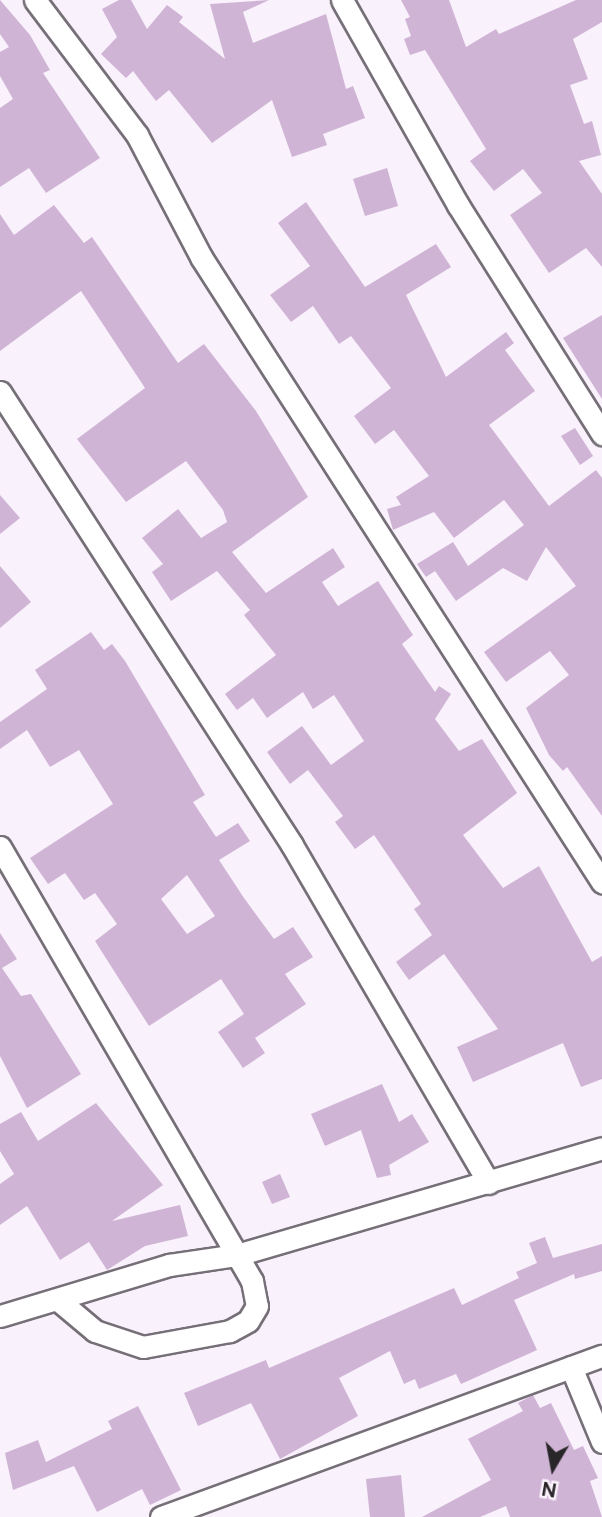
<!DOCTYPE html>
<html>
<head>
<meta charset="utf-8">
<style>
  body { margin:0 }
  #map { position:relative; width:602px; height:1517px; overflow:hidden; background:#f9f1fb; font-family:Figtree,sans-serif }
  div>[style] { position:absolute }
  .building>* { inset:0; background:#d0b4d6 }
  .roads { filter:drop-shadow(2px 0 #766f78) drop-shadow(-2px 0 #766f78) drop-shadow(0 2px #766f78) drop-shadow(0 -2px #766f78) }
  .minor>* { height:21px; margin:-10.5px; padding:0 10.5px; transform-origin:10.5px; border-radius:10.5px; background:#fff }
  span { translate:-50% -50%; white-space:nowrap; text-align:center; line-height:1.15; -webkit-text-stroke:5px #f9f1fb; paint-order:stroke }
  .north { position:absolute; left:518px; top:1433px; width:70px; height:70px; -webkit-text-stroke:5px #f9f1fb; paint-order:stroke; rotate:190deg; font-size:19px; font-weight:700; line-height:28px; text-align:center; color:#292629 }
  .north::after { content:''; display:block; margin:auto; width:24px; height:32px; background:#292629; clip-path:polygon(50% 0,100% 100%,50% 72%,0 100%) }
</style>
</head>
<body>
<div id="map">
  <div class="building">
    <i style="clip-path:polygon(0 0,30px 35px,50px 70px,43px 73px,100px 158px,46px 193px,29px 168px,0 187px,0 108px,13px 99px,0 76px,0 52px,9px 47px,0 34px)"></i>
    <i style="clip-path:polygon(119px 0,131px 0,147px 29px,167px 5px,183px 17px,179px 22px,225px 59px,210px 4px,269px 0,243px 12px,253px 43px,326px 14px,346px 89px,353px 86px,365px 118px,323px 134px,327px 145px,292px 157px,272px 100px,212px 143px,169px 90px,156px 101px,133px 71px,126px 78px,101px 54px,117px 37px,102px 9px)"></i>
    <i style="clip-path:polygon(401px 0,449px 0,466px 47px,496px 29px,499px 34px,576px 0,602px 0,602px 22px,573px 39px,588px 79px,570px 85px,584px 124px,592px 121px,601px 155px,579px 161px,602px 194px,602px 267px,586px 248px,549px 273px,510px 215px,542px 193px,523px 169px,494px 191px,470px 161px,486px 149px,425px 50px,410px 55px,404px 39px,411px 36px,405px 19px,410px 17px)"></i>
    <i style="clip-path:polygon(387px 168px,398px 206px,365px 216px,353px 179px)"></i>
    <i style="clip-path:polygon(306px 202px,365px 287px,436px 244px,451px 267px,406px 295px,446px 377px,506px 332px,514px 343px,505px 350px,535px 391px,489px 425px,549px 506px,596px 470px,602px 478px,602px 816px,567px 767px,563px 771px,549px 755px,526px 708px,569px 675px,550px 651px,506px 682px,484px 652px,576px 586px,546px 547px,527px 581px,503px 568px,456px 601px,435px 571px,426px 577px,417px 564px,453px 542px,468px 566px,524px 525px,504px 500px,454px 538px,434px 512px,393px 530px,387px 509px,401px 505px,396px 497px,429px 476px,394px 430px,375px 444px,354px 416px,391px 388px,351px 336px,339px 344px,313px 306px,291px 322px,270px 295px,310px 266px,278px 223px)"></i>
    <i style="clip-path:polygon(54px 205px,84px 243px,92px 237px,178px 363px,204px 344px,256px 411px,308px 497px,232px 552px,266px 593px,333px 548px,345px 567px,322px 582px,338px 606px,378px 581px,413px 635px,402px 644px,435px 692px,439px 686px,451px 694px,435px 719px,459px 751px,482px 739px,517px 793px,463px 835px,503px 888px,539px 866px,592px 962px,602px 956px,602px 1079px,581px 1087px,563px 1043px,473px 1082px,457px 1047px,498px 1029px,444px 954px,409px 980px,396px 962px,432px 935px,414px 909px,421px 904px,374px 835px,355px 849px,335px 822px,343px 816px,308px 770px,290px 784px,267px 752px,302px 726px,331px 765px,364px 741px,334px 695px,313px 709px,303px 692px,267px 718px,253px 698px,237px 710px,225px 694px,276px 655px,244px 615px,250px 610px,217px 571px,171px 601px,152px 572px,163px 564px,142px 538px,178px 509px,201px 538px,227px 522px,223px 510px,186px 461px,126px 502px,77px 439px,145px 388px,81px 291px,0 351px,0 214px,14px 235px)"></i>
    <i style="clip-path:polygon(602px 315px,602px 399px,563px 338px)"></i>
    <i style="clip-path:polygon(575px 428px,593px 456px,580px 465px,561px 436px)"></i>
    <i style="clip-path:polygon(0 495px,20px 518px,0 534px)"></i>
    <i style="clip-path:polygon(0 566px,31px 602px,0 628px)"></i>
    <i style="clip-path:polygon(evenodd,91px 632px,104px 650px,112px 644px,125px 661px,205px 795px,193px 802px,216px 837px,238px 823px,250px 841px,219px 860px,244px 898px,274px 939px,293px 927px,313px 957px,285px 974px,306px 1004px,255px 1038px,265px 1053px,243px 1068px,218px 1032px,244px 1014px,221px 979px,149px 1026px,95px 941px,117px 924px,95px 893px,84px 900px,65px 873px,48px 884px,30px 858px,113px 804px,79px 750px,50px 767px,27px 730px,0 749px,0 722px,47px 689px,35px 670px,91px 632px,187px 875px,215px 916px,187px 934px,161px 899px,187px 875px)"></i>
    <i style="clip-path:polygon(0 933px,17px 959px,2px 968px,21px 996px,31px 994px,81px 1074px,27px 1108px,0 1056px)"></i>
    <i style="clip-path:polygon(382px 1084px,399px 1122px,412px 1114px,429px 1142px,389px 1165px,391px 1175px,377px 1178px,361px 1130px,325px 1146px,311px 1114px)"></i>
    <i style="clip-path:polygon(96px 1103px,163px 1185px,112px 1221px,180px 1205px,188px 1236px,145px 1246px,107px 1270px,89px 1242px,60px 1260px,27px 1206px,0 1225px,0 1184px,14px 1174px,0 1151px,0 1124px,21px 1112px,38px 1141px)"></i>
    <i style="clip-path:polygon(280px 1174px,290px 1197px,272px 1204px,262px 1182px)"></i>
    <i style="clip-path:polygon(545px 1237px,553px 1258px,602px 1244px,602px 1271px,575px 1279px,574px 1274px,514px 1300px,537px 1350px,461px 1384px,456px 1374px,419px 1389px,415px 1379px,404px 1384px,390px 1351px,339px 1378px,358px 1416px,280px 1459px,251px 1403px,198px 1426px,184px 1393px,266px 1360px,269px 1368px,454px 1288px,462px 1305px,519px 1278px,516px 1272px,537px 1263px,529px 1243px)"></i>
    <i style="clip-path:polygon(533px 1395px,540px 1408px,551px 1403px,574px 1450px,583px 1446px,598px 1478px,590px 1481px,602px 1517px,510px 1517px,506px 1506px,480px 1517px,422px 1517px,491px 1480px,468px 1439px,523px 1411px,518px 1403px)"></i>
    <i style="clip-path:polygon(138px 1406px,181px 1490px,150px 1505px,142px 1489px,97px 1512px,74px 1466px,13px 1490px,5px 1453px,38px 1440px,46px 1462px,112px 1429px,108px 1421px)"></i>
    <i style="clip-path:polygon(401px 1475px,405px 1517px,370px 1517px,366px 1479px)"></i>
  </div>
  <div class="roads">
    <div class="minor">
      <i style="left:35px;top:0;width:169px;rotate:52.9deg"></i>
      <i style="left:137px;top:135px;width:138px;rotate:62.3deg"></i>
      <i style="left:201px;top:257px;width:743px;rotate:57.32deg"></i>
      <i style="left:342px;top:0;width:236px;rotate:60.5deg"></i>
      <i style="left:458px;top:205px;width:271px;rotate:57.8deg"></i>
      <i style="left:0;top:392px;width:539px;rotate:57.19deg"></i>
      <i style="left:292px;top:845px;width:391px;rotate:59.8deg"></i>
      <i style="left:0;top:847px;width:502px;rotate:59.86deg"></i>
      <i style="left:252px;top:1281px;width:25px;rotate:79deg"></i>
      <i style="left:257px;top:1306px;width:17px;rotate:121deg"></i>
      <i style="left:248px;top:1321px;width:21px;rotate:151deg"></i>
      <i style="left:230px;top:1331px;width:88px;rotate:169.6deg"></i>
      <i style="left:143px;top:1347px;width:51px;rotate:-161.6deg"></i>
      <i style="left:95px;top:1331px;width:48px;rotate:-140deg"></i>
      <i style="left:0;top:1316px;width:177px;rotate:-16.8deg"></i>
      <i style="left:169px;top:1265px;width:69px;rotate:-8.4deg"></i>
      <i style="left:237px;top:1255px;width:380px;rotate:-16.3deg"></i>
      <i style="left:571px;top:1367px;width:81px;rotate:67.5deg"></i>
      <i style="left:161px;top:1517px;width:469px;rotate:-20.1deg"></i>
    </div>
  </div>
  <div class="north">N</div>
</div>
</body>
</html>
